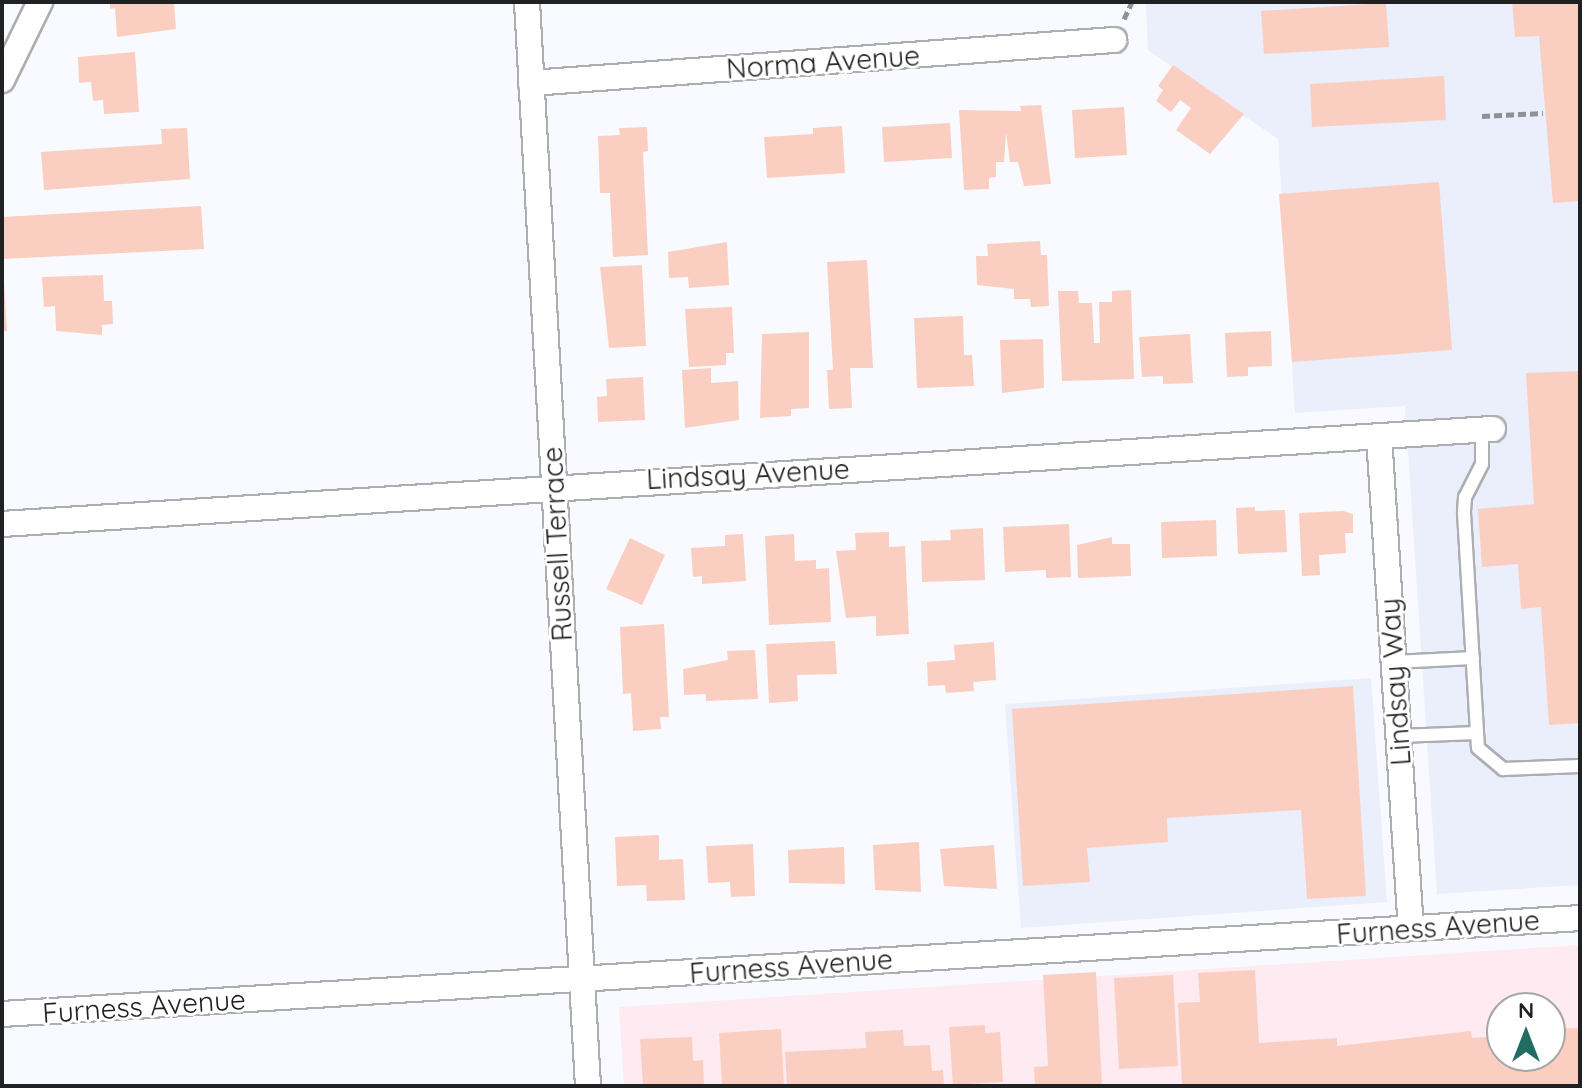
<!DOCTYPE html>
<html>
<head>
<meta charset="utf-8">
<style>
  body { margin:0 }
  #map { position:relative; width:1582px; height:1088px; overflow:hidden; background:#f8faff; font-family:Quicksand,sans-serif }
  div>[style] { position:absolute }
  .built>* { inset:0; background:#eaeffb }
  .industrial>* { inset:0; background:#feeaf1 }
  .building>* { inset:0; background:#facfc1 }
  .path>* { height:5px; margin-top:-2.5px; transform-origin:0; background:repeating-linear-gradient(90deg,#8f9194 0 8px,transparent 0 12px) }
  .roads { filter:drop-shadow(2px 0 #acaeb2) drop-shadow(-2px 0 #acaeb2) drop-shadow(0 2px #acaeb2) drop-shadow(0 -2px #acaeb2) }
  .service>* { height:12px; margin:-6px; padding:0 6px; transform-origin:6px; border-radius:6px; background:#fff }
  .minor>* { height:24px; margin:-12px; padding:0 12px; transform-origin:12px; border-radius:12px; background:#fff }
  span { translate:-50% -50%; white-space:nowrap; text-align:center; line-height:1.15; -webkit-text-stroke:6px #fff; paint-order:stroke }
  .street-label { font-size:28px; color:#202123 }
  .frame { position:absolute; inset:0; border:4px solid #202123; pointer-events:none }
  .north { position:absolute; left:1486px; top:992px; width:80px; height:80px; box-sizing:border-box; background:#fff; border:2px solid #a6a6a7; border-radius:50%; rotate:0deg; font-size:22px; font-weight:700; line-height:32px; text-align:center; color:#202123 }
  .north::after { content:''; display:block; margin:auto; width:28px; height:36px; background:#236c64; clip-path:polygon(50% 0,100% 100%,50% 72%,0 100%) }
</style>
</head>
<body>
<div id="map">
  <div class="built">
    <i style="clip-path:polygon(1146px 2px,1580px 2px,1580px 885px,1437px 894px,1405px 406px,1295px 413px,1278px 139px,1148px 50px)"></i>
    <i style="clip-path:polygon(1371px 678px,1387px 902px,1021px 928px,1005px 704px)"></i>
  </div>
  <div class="industrial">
    <i style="clip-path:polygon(evenodd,1580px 945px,1580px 1086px,624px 1086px,619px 1007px,1580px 945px,1502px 1008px,1550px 1008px,1550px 1056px,1502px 1056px,1502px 1008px)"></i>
  </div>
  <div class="building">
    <i style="clip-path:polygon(110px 2px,174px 2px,176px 29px,117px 37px,115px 8px,110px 9px)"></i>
    <i style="clip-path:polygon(1512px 2px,1580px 2px,1580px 201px,1553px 203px,1539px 36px,1515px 37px)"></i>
    <i style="clip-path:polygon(1386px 3px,1389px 47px,1264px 54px,1261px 11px)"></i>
    <i style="clip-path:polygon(135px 52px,139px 112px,104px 114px,103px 100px,93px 101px,91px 82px,79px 83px,78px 57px)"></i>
    <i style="clip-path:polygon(1173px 65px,1244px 114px,1210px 154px,1176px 130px,1191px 108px,1180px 100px,1171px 112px,1156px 101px,1163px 90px,1158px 86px)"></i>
    <i style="clip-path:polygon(1444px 76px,1446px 120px,1312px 127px,1310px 84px)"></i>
    <i style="clip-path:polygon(1041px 105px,1051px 184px,1024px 186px,1018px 162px,1010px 162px,1006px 133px,1004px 162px,996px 162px,996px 177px,989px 178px,989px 189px,964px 190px,959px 110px,1021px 111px,1020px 106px)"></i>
    <i style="clip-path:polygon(1124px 107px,1127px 155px,1075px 158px,1072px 110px)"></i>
    <i style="clip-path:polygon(950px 123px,952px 158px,884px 162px,882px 127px)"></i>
    <i style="clip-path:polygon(842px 126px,845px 173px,767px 178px,764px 137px,813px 134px,813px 128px)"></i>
    <i style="clip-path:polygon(647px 127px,648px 151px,643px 152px,648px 255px,613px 257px,610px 193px,600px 193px,598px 136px,620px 135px,619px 128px)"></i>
    <i style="clip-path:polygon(187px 128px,190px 179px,44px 190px,41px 152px,162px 144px,161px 129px)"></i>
    <i style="clip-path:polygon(1439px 182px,1452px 350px,1292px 362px,1279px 194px)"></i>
    <i style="clip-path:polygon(201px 206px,204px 249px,2px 259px,2px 217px)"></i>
    <i style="clip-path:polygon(1040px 241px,1041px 255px,1047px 255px,1049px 306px,1031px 307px,1030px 299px,1014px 299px,1014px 289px,977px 285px,976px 256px,988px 256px,987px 244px)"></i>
    <i style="clip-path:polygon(727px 242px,729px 285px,689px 288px,688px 277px,669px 278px,668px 252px)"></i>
    <i style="clip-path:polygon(867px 260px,873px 368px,850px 368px,852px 408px,829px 409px,827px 370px,833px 370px,827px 262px)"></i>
    <i style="clip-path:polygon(642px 265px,646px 346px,609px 348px,600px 267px)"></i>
    <i style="clip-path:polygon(103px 275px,104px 301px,112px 301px,113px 324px,102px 325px,102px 335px,56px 331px,55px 306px,44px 307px,42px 277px)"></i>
    <i style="clip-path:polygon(2px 283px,4px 283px,7px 331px,2px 331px)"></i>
    <i style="clip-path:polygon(1131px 290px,1134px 379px,1062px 381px,1058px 291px,1078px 291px,1079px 303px,1092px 303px,1094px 343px,1100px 343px,1099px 302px,1112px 302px,1112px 291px)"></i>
    <i style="clip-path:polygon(732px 307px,734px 353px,726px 353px,726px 365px,689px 367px,685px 309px)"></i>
    <i style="clip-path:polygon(963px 316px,964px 355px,972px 355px,974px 386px,917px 388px,914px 318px)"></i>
    <i style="clip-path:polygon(1271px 331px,1272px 366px,1248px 367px,1248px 376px,1227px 377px,1225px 333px)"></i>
    <i style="clip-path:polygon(809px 332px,809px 408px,791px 409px,791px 416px,760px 418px,762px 334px)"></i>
    <i style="clip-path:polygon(1190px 334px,1193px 383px,1163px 384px,1163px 376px,1142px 377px,1139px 337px)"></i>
    <i style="clip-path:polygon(1043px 339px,1044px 388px,1002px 393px,1000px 340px)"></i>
    <i style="clip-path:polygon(711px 368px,711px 383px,738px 381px,739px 420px,685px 428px,682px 370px)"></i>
    <i style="clip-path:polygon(1580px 371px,1580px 723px,1549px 725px,1541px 607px,1521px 609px,1518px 564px,1482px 567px,1478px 509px,1534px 504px,1526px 373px)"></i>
    <i style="clip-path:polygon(643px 377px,645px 420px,598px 422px,597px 397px,607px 396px,606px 379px)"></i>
    <i style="clip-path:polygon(1255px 507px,1255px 511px,1285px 510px,1287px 552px,1238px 554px,1236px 508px)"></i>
    <i style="clip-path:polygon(1343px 511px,1353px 514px,1353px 533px,1345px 533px,1346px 553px,1319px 555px,1320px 575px,1302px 576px,1299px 513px)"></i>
    <i style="clip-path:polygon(1216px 520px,1217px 556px,1162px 558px,1161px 522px)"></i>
    <i style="clip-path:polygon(1069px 524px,1071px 577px,1046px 578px,1046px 570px,1005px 572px,1003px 527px)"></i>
    <i style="clip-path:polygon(983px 528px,985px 580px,922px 582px,921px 541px,951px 540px,950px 530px)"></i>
    <i style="clip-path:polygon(889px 532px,889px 547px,905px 546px,909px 634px,876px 636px,876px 616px,846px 618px,836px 551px,856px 550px,855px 533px)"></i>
    <i style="clip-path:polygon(743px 534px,746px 581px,702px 584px,702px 576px,693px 577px,691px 548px,725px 546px,725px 535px)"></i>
    <i style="clip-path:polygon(794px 534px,795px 561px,816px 560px,816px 569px,829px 568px,831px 622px,769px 625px,765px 536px)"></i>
    <i style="clip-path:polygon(1112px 537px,1112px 544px,1130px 544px,1131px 576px,1078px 578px,1077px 545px)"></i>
    <i style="clip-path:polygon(630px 538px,665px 555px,642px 605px,606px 589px)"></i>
    <i style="clip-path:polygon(664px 624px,669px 717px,660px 717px,661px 729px,633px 731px,631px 693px,623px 694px,620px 627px)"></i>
    <i style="clip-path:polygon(835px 641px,837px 674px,797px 675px,798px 701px,769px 703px,766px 644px)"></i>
    <i style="clip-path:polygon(994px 642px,996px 680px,973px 682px,974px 691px,946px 693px,945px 685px,928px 686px,927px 662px,955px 660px,954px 645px)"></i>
    <i style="clip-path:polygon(755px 650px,758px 699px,706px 701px,706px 694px,684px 695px,683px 669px,728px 660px,727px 651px)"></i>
    <i style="clip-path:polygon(1353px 686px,1366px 896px,1307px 899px,1301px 810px,1167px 818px,1168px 842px,1087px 848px,1090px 882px,1023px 886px,1012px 709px)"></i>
    <i style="clip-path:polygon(659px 835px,659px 860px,683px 859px,685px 900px,647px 901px,646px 885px,617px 886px,615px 837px)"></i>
    <i style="clip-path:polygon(919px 842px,921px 892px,875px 890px,873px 845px)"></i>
    <i style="clip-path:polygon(753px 844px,755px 896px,731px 897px,730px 882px,708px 883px,706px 846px)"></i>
    <i style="clip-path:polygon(994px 845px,997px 889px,944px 886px,940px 849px)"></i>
    <i style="clip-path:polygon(844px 847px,845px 884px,789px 883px,788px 850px)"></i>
    <i style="clip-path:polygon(1255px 970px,1259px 1043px,1337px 1038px,1337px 1046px,1471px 1031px,1472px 1038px,1502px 1036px,1502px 1056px,1550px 1056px,1550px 1029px,1580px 1028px,1580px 1086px,1182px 1086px,1178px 1003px,1200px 1002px,1198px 973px)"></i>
    <i style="clip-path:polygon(1096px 972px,1102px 1086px,1035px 1086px,1034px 1067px,1048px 1066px,1043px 975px)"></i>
    <i style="clip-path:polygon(1173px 975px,1178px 1066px,1119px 1069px,1114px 978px)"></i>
    <i style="clip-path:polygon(985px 1025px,985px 1033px,1000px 1032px,1003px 1082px,953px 1085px,949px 1027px)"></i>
    <i style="clip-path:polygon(781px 1029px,784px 1086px,722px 1086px,719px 1033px)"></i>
    <i style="clip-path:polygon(903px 1030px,904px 1046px,930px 1045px,932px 1071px,943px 1070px,944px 1086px,787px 1086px,785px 1052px,866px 1048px,865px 1032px)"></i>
    <i style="clip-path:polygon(692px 1037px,693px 1061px,703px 1060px,704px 1086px,643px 1086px,640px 1039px)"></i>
  </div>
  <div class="path">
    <i style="left:1124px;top:19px;width:19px;rotate:-65deg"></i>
    <i style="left:1482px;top:116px;width:61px;rotate:-2.8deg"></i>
  </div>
  <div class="roads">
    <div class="service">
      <i style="left:1482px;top:429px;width:35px;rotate:90deg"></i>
      <i style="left:1482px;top:464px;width:37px;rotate:117deg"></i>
      <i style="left:1465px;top:497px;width:16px;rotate:94deg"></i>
      <i style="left:1464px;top:513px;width:235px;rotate:86.6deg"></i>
      <i style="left:1478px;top:748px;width:33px;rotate:40deg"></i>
      <i style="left:1503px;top:769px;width:77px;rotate:-2.2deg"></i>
      <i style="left:1394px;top:662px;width:79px;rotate:-2.9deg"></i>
      <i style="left:1398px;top:736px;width:79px;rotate:-2.2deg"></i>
    </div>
    <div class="minor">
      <i style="left:527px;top:2px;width:1086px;rotate:86.78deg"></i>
      <i style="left:2px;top:80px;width:87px;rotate:-64deg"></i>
      <i style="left:531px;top:83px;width:585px;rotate:-4.22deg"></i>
      <i style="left:1379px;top:436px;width:493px;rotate:86.3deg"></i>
      <i style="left:2px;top:524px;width:1494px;rotate:-3.65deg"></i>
      <i style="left:2px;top:1014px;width:1581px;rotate:-3.48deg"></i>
    </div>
  </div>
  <div class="street-label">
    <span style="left:823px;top:62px;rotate:-4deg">Norma Avenue</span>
    <span style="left:748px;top:474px;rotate:-3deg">Lindsay Avenue</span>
    <span style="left:557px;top:544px;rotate:-93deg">Russell Terrace</span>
    <span style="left:1395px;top:682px;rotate:-94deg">Lindsay Way</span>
    <span style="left:1438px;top:927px;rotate:-4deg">Furness Avenue</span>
    <span style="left:791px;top:966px;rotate:-4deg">Furness Avenue</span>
    <span style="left:144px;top:1006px;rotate:-4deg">Furness Avenue</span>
  </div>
  <div class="frame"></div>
  <div class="north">N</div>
</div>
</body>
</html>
